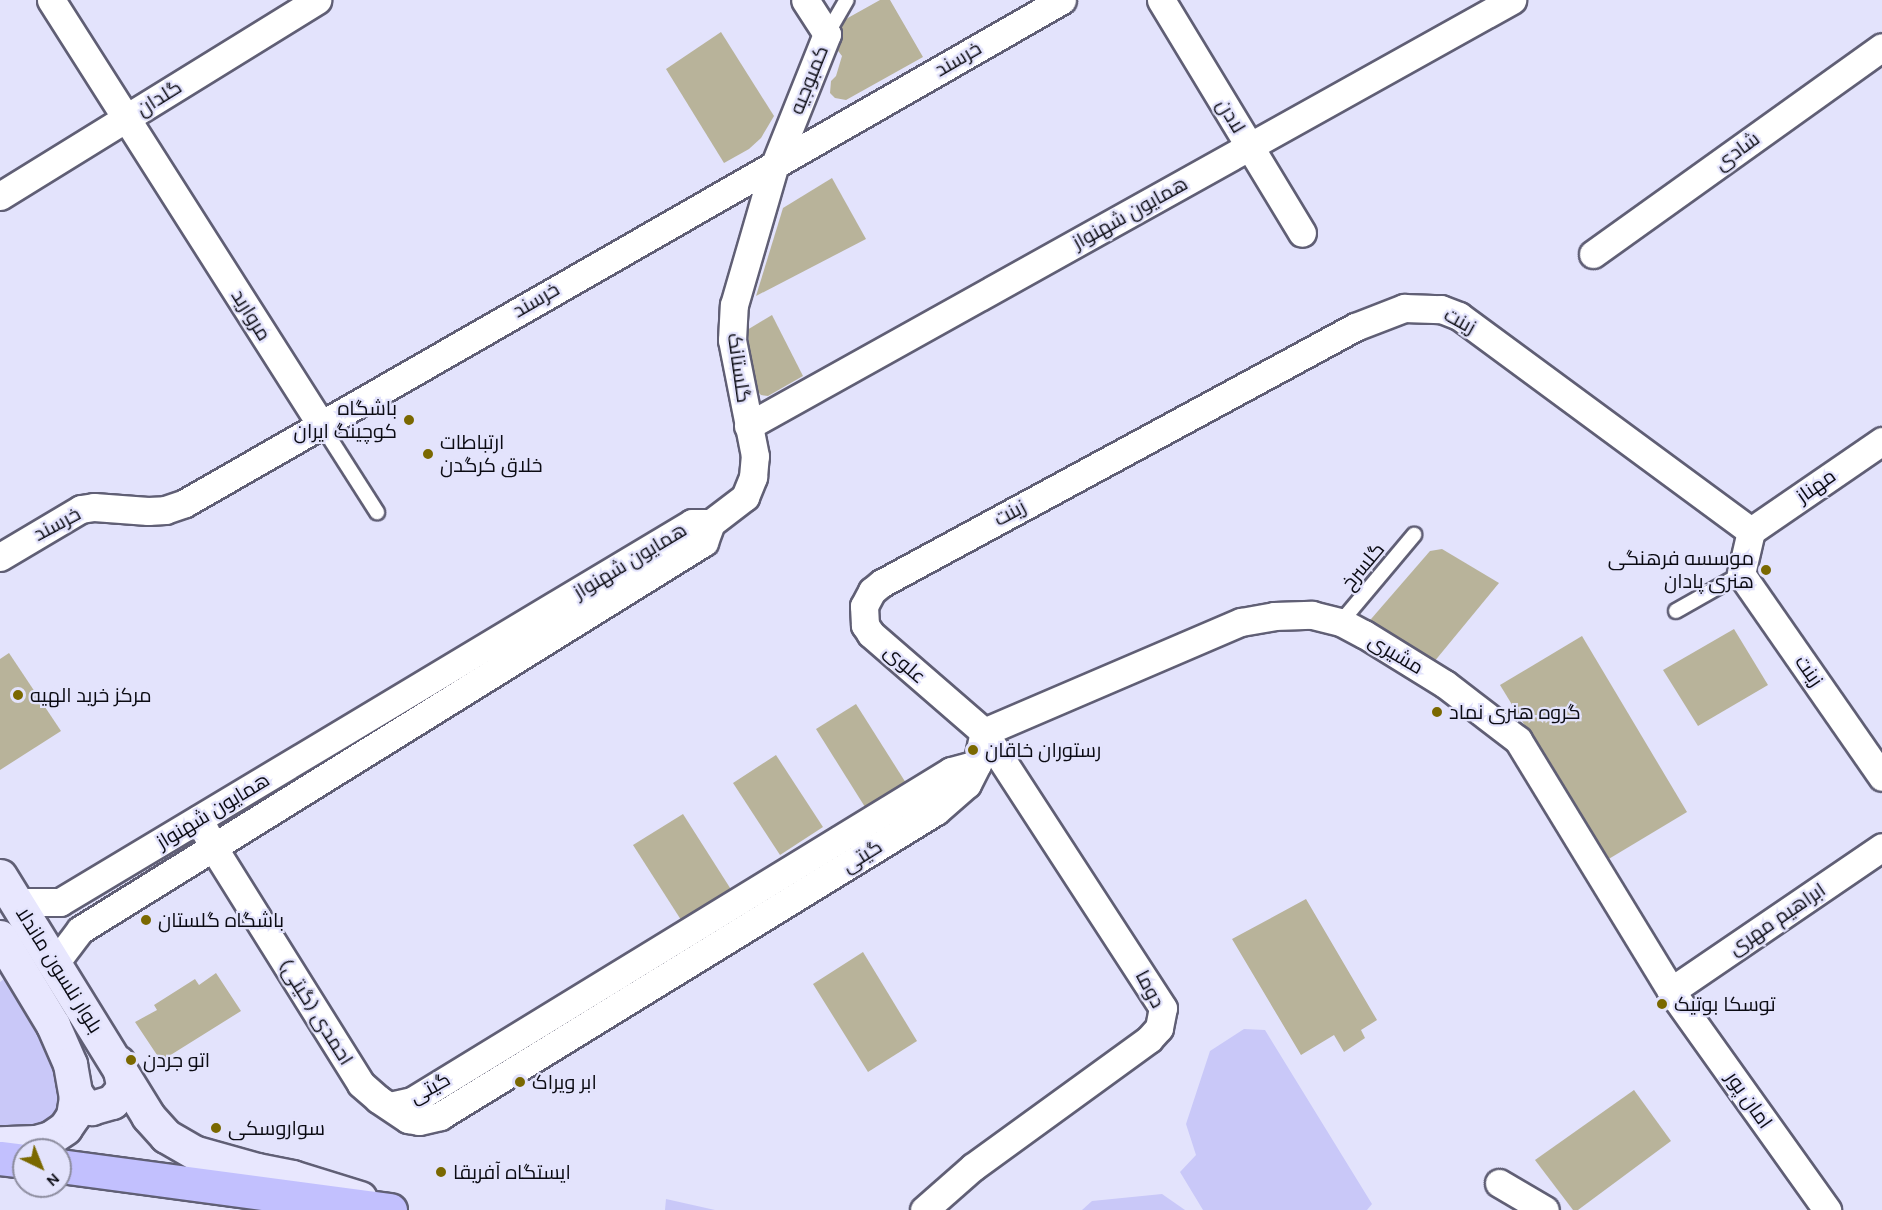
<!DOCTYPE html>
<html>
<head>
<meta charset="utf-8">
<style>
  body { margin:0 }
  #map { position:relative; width:1882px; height:1210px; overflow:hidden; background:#e3e3fc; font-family:Karla,Cairo,sans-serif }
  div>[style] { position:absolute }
  .green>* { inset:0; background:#c9c8f8 }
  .building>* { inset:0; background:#b8b39a }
  .roads { filter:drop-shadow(2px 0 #605f75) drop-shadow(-2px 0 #605f75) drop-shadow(0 2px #605f75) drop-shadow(0 -2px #605f75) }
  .service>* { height:14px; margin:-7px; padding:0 7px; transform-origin:7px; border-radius:7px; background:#fff }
  .minor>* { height:27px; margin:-13.5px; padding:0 13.5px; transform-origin:13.5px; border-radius:13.5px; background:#fff }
  .secondary>* { height:33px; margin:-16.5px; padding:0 16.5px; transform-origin:16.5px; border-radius:16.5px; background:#e8e7fe }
  .trunk>* { height:33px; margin:-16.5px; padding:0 16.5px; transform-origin:16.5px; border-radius:16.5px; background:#c2c0fe }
  .dots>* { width:16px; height:16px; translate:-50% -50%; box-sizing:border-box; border:3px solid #e3e3fc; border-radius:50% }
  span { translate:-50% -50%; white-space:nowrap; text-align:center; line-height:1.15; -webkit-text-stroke:4.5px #e3e3fc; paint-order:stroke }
  .street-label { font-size:20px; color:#0b0b13 }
  .poi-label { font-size:20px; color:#0b0b13 }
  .right { translate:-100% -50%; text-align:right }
  .left { translate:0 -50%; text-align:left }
  .north { position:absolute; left:12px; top:1138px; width:60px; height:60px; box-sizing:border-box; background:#e3e3fc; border:2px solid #8d8d9f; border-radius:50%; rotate:137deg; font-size:16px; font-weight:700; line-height:24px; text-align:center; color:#0b0b13 }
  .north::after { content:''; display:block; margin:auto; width:21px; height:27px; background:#7a6800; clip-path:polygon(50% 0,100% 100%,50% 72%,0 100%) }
</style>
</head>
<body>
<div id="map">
  <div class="green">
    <i style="clip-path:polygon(4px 979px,63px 1079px,65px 1101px,54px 1119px,39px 1130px,0 1128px,0 982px)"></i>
    <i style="clip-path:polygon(1244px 1029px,1265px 1030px,1372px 1204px,1367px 1210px,1203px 1210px,1180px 1172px,1196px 1155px,1186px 1124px,1210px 1051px)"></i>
    <i style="clip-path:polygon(1162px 1194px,1185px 1210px,1082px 1210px,1092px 1201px)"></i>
    <i style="clip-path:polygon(666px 1199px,715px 1210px,665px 1210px)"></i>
  </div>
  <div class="building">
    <i style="clip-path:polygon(880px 0,890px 0,923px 57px,846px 100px,835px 98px,830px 93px,831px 81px,836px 76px,842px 56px,832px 43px,837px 24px)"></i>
    <i style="clip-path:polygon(721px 32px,774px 116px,761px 138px,749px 149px,724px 163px,666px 69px)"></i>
    <i style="clip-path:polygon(832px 178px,866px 239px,756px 296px,783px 208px)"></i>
    <i style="clip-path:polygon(772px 315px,803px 376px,768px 396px,761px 395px,755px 389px,747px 330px)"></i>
    <i style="clip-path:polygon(1442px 549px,1499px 583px,1429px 668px,1365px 626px,1430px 551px)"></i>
    <i style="clip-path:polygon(1734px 629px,1768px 685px,1698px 726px,1663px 670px)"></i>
    <i style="clip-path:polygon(1582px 636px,1687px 812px,1607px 860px,1500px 685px)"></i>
    <i style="clip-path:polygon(9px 653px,61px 731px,0 770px,0 659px)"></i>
    <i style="clip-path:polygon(856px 704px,906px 783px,865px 807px,816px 729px)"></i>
    <i style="clip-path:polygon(776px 755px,823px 827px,780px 855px,733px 783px)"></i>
    <i style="clip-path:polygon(683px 814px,732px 891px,683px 923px,633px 845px)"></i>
    <i style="clip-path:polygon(1306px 899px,1377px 1020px,1361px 1030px,1365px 1038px,1344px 1052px,1334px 1035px,1301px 1055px,1232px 939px)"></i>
    <i style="clip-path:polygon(863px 952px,917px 1041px,868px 1072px,813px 984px)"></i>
    <i style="clip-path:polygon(216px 973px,241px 1011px,161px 1061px,135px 1022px,157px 1010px,154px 1005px,195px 979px,199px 985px)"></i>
    <i style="clip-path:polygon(1634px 1090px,1671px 1141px,1578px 1210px,1573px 1210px,1535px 1160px)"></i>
  </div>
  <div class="roads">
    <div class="service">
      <i style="left:827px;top:34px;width:39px;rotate:-60deg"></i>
      <i style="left:320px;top:423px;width:106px;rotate:57.4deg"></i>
      <i style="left:1676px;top:611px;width:75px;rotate:-29.6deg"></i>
      <i style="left:1341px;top:622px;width:114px;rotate:-50deg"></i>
    </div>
    <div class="minor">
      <i style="left:51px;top:0;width:501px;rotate:57.55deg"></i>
      <i style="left:1161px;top:0;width:272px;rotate:58.8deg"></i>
      <i style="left:0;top:196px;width:373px;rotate:-31.7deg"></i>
      <i style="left:1593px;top:254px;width:355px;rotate:-35.6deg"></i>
      <i style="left:748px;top:426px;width:875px;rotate:-29.14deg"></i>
      <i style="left:711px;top:523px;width:43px;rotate:-37.4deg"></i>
      <i style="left:745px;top:497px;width:22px;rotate:-68deg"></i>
      <i style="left:753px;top:477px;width:21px;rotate:-85deg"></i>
      <i style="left:755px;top:456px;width:118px;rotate:-101.2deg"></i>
      <i style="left:732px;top:340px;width:35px;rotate:-87deg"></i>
      <i style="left:734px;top:305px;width:147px;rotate:-73.8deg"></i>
      <i style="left:775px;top:164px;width:140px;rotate:-68.2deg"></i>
      <i style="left:827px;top:34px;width:40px;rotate:-122.9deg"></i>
      <i style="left:1751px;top:531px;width:159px;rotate:-34.5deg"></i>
      <i style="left:0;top:557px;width:94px;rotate:-30.7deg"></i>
      <i style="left:81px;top:509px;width:13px;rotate:-9deg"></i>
      <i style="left:94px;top:507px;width:54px;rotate:4.2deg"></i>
      <i style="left:148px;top:511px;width:17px;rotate:-3deg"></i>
      <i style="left:165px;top:510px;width:21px;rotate:-19deg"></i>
      <i style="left:185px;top:503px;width:1011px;rotate:-29.84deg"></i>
      <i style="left:984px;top:732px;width:280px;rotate:-23.2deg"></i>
      <i style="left:1241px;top:622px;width:34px;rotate:-10deg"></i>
      <i style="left:1274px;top:616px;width:38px;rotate:-2deg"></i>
      <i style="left:1312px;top:615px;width:30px;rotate:14deg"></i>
      <i style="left:1341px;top:622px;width:26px;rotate:28deg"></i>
      <i style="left:1364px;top:634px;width:95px;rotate:31.7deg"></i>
      <i style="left:1445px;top:684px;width:92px;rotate:37.5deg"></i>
      <i style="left:1518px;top:740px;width:294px;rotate:58.6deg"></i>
      <i style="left:1671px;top:991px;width:269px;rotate:54.5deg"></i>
      <i style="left:199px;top:819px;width:31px;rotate:63deg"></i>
      <i style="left:213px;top:847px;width:279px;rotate:58deg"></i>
      <i style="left:361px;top:1084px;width:23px;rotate:41deg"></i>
      <i style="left:378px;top:1099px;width:36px;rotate:34deg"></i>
      <i style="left:408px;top:1119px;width:11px;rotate:10deg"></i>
      <i style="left:419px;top:1121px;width:22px;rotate:-13deg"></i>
      <i style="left:440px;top:1116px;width:582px;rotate:-31.59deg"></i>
      <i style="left:936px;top:811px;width:41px;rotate:-41.1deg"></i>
      <i style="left:967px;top:784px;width:22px;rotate:-63deg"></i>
      <i style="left:977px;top:764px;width:33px;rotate:-78deg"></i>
      <i style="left:16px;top:902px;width:44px"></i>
      <i style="left:60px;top:902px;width:737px;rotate:-30.95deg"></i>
      <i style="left:692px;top:523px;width:19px"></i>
      <i style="left:55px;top:963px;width:41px;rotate:-52.9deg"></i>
      <i style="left:80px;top:930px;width:735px;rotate:-31.87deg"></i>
      <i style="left:704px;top:542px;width:20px;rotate:-70deg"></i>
      <i style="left:1671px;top:991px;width:255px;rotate:-34.3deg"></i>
      <i style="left:390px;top:1106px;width:23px;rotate:-13deg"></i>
      <i style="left:412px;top:1101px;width:632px;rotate:-31.48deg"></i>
      <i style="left:951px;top:771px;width:27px;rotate:-15deg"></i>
      <i style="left:1499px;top:1183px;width:53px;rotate:30.4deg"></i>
      <i style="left:924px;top:1210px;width:65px;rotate:-41.3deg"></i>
      <i style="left:973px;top:1167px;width:218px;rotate:-36deg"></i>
      <i style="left:1149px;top:1039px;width:15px;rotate:-48deg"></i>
      <i style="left:1159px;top:1028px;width:20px;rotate:-79deg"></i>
      <i style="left:1163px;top:1008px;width:329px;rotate:-123deg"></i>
      <i style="left:984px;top:732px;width:150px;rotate:-139.1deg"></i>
      <i style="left:871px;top:634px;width:11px;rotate:-124deg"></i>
      <i style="left:865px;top:625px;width:19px;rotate:-93deg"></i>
      <i style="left:864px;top:606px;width:17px;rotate:-62deg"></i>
      <i style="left:872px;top:591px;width:13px;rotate:-39deg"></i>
      <i style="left:882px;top:583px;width:538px;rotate:-28.42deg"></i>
      <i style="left:1355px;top:327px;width:53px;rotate:-21.2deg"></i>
      <i style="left:1404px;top:308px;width:37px;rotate:2deg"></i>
      <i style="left:1441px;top:309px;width:19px;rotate:21deg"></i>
      <i style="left:1459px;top:316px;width:363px;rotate:36.4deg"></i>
      <i style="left:1751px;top:531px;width:44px;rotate:103.1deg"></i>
      <i style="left:1741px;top:574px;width:247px;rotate:55.2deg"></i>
    </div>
    <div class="secondary">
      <i style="left:0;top:876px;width:282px;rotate:58.3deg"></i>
      <i style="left:148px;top:1116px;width:27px;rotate:48deg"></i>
      <i style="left:166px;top:1136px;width:34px;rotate:30deg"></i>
      <i style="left:196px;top:1153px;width:63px;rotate:15.6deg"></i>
      <i style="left:257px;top:1170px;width:36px;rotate:11deg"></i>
      <i style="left:292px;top:1177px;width:71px;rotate:17.2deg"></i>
      <i style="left:0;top:937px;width:103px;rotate:58.9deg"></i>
      <i style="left:53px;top:1025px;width:43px;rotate:66.4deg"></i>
      <i style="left:70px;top:1064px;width:34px;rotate:80deg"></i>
      <i style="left:76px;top:1097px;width:19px;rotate:99deg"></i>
      <i style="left:73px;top:1116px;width:14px;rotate:124deg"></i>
      <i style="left:65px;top:1128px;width:18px;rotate:146deg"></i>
      <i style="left:50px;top:1138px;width:15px;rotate:164deg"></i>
      <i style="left:36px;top:1142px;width:36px;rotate:178deg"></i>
      <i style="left:76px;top:1094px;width:14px;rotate:54deg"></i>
      <i style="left:84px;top:1105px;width:8px;rotate:23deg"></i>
      <i style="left:91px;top:1108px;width:22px;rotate:-16deg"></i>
      <i style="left:112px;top:1102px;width:14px;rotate:-51deg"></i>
      <i style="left:121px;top:1091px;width:7px;rotate:-74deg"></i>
      <i style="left:123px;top:1084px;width:22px;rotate:-103deg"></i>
    </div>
    <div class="trunk">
      <i style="left:0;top:1158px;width:24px;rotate:7deg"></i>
      <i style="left:60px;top:1166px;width:333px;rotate:7.6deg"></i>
    </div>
  </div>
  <div class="dots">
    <i style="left:409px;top:420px;background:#7a6800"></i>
    <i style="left:428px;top:454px;background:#7a6800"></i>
    <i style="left:1766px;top:570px;background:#7a6800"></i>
    <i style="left:18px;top:695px;background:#7a6800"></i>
    <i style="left:1437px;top:712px;background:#7a6800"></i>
    <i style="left:973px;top:750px;background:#7a6800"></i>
    <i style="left:146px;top:920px;background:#7a6800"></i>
    <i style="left:1662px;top:1004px;background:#7a6800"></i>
    <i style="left:131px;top:1060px;background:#7a6800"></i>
    <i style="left:520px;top:1082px;background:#7a6800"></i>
    <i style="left:216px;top:1128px;background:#7a6800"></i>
    <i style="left:441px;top:1172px;background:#7a6800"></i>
  </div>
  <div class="street-label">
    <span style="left:958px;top:59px;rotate:-30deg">خرسند</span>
    <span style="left:809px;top:80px;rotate:-68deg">کمبوجیه</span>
    <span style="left:159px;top:98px;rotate:-32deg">گلدان</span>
    <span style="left:1231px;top:116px;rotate:59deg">لادن</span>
    <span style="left:1737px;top:151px;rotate:-36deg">شادی</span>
    <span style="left:1130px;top:213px;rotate:-29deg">همایون شهنواز</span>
    <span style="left:536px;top:300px;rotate:-30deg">خرسند</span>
    <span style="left:251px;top:315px;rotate:58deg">مروارید</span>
    <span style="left:1460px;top:321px;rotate:29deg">زینت</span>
    <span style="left:739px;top:368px;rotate:82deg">گلستانک</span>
    <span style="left:1816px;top:486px;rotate:-35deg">مهناز</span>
    <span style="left:1010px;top:513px;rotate:-28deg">زینت</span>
    <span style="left:57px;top:524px;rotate:-28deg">خرسند</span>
    <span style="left:630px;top:561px;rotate:-31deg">همایون شهنواز</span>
    <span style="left:1363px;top:566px;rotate:-50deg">گلسرخ</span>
    <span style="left:1396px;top:654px;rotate:31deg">مشیری</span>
    <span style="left:905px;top:664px;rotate:41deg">علوی</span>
    <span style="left:1809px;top:671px;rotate:55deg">زینت</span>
    <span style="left:213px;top:811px;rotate:-31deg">همایون شهنواز</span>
    <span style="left:862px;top:856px;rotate:-32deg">گیتی</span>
    <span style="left:1777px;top:919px;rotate:-34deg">ابراهیم مهری</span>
    <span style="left:59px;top:970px;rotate:58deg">بلوار نلسون ماندلا</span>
    <span style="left:1150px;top:989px;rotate:62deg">دوما</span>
    <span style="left:316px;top:1012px;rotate:58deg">احمدی (گیتی)</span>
    <span style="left:430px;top:1088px;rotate:-29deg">گیتی</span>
    <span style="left:1749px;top:1100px;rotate:55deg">امان پور</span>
  </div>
  <div class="poi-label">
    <span class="right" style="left:397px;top:420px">باشگاه<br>کوچینگ ایران</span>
    <span class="left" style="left:440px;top:454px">ارتباطات<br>خلاق کرگدن</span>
    <span class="right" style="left:1754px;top:570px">موسسه فرهنگی<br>هنری پادان</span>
    <span class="left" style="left:30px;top:695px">مرکز خرید الهیه</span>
    <span class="left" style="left:1449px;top:712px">گروه هنری نماد</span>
    <span class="left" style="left:985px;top:750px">رستوران خاقان</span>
    <span class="left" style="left:158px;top:920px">باشگاه گلستان</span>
    <span class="left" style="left:1674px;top:1004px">توسکا بوتیک</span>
    <span class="left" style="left:143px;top:1060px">اتو جردن</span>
    <span class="left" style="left:532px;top:1082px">ابر ویراک</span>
    <span class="left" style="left:228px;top:1128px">سواروسکی</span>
    <span class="left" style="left:453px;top:1172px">ایستگاه آفریقا</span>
  </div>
  <div class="north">N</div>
</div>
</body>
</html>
